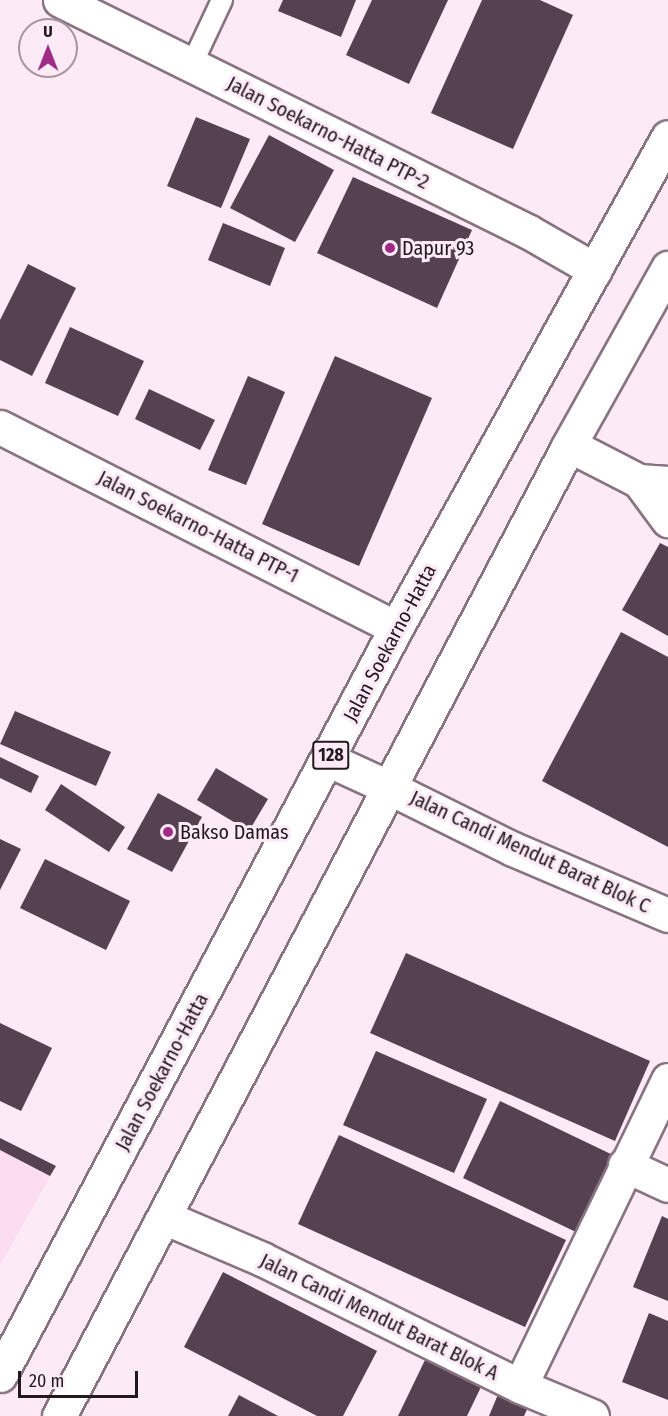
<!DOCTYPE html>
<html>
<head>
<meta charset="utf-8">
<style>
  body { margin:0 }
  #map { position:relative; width:668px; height:1416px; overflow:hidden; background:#fdeaf7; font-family:"Fira Sans Condensed",sans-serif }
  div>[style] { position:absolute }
  .built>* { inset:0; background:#fcdcf1 }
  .building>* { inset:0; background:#55414f }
  .roads { filter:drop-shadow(2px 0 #887381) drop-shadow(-2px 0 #887381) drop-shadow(0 2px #887381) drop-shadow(0 -2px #887381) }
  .service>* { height:20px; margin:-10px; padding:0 10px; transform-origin:10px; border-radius:10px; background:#fff }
  .minor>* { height:33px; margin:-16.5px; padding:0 16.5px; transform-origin:16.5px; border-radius:16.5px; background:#fff }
  .primary>* { height:33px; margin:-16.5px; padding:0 16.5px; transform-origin:16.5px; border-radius:16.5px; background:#fff }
  .dots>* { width:16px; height:16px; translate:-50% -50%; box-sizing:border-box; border:3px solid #fdeaf7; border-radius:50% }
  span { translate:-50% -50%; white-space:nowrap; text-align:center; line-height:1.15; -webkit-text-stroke:6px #fdeaf7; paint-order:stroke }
  .shield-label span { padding:2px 4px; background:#fdeaf7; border:2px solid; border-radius:4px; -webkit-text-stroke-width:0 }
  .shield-label { font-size:18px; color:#22191f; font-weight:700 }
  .street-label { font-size:20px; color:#22191f }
  .poi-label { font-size:20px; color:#22191f }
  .left { translate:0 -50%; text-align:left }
  .north { position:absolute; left:18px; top:18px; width:60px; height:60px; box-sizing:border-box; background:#fdeaf7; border:2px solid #a596a1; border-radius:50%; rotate:0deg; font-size:16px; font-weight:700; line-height:24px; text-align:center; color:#22191f }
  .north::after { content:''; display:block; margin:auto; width:21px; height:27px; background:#9f2b86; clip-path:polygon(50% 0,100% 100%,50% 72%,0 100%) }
  .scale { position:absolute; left:18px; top:1371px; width:120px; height:27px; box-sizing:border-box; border:3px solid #22191f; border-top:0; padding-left:8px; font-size:18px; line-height:21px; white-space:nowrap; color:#22191f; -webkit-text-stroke:4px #fdeaf7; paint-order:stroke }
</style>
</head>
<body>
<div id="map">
  <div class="built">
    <i style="clip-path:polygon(0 1138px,56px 1166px,0 1265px)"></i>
  </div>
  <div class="building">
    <i style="clip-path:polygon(283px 0,356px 0,341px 37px,278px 11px)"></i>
    <i style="clip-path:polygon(372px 0,448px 0,409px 84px,346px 55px)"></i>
    <i style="clip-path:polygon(482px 0,540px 0,573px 15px,513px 149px,431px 113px)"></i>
    <i style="clip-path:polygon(196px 117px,250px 139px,221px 208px,167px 186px)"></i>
    <i style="clip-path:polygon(269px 135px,334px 170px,295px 242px,230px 208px)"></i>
    <i style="clip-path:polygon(353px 177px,472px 230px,437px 308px,317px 253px)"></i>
    <i style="clip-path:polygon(223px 223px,285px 248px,270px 286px,208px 260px)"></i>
    <i style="clip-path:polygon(28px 264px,76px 288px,32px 376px,0 360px,0 320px)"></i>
    <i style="clip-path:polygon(70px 327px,144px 361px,118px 416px,45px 383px)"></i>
    <i style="clip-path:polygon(335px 356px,432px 398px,359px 566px,262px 524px)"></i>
    <i style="clip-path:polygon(248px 376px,285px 392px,246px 485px,208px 470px)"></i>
    <i style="clip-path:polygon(149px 389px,215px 420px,200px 450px,135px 419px)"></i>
    <i style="clip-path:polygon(660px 543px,668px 547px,668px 636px,622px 610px)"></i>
    <i style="clip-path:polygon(621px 632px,668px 657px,668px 847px,542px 781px)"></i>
    <i style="clip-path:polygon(15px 711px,111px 752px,96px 786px,0 744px)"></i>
    <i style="clip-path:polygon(0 757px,39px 776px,31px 793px,0 778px)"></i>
    <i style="clip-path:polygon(216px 768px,268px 799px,249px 831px,197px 800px)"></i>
    <i style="clip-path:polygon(61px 784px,125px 827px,109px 852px,45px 810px)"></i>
    <i style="clip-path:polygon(158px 793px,202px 817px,172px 872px,127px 849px)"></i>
    <i style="clip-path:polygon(0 839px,21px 849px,0 890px)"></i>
    <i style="clip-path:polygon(45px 859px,130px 901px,106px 950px,20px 908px)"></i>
    <i style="clip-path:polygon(406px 953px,650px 1061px,615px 1141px,370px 1033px)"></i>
    <i style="clip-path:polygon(0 1023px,52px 1048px,21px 1111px,0 1101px)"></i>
    <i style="clip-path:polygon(376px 1051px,487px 1099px,454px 1173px,343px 1125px)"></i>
    <i style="clip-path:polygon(500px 1101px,615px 1156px,578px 1233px,463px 1178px)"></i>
    <i style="clip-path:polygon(339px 1135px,566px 1240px,525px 1327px,298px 1224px)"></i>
    <i style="clip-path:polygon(0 1138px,56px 1166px,50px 1176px,0 1150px)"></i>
    <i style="clip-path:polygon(662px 1216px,668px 1219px,668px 1301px,633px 1287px)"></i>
    <i style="clip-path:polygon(223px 1272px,377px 1351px,343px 1416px,317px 1416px,184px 1347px)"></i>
    <i style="clip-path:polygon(649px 1313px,668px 1321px,668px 1400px,622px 1382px)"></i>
    <i style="clip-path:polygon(425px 1360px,481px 1387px,467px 1416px,398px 1416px)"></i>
    <i style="clip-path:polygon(499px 1392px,529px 1405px,524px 1416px,489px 1416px)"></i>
    <i style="clip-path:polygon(239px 1395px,278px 1416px,228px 1416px)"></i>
  </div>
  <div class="roads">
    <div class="service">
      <i style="left:192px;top:64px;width:71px;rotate:-64.9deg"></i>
    </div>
    <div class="minor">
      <i style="left:60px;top:0;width:523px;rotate:26.32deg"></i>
      <i style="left:529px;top:232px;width:76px;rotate:29.9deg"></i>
      <i style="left:0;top:427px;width:444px;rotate:26.9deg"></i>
      <i style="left:569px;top:445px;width:79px;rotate:27.2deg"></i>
      <i style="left:639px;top:481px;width:29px;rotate:4deg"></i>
      <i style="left:639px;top:481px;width:49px;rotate:53.4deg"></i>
      <i style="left:392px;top:789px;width:135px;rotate:26.4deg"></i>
      <i style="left:513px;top:849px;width:168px;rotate:23.1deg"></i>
      <i style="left:625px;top:1165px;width:47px;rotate:24.9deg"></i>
      <i style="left:166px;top:1218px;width:104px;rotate:23.1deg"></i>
      <i style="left:262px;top:1259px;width:288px;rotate:26.2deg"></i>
      <i style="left:520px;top:1386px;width:78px;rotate:22.6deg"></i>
      <i style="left:520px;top:1386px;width:340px;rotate:-64.2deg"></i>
    </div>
    <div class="primary">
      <i style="left:329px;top:760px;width:69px;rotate:24.7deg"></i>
      <i style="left:0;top:1375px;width:845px;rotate:-62.07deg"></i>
      <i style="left:396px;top:628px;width:561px;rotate:-61.01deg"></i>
      <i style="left:59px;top:1416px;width:1097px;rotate:-62.29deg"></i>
      <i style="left:569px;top:445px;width:203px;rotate:-60.8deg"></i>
    </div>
  </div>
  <div class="dots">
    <i style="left:390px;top:248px;background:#9f2b86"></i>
    <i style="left:168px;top:832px;background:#9f2b86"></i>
  </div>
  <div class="shield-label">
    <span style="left:331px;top:755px">128</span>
  </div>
  <div class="street-label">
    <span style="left:328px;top:133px;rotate:27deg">Jalan Soekarno-Hatta PTP-2</span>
    <span style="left:198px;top:527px;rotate:27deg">Jalan Soekarno-Hatta PTP-1</span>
    <span style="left:390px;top:643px;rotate:-62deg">Jalan Soekarno-Hatta</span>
    <span style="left:530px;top:852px;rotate:25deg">Jalan Candi Mendut Barat Blok C</span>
    <span style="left:162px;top:1072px;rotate:-62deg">Jalan Soekarno-Hatta</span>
    <span style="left:379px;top:1317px;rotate:26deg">Jalan Candi Mendut Barat Blok A</span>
  </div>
  <div class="poi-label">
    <span class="left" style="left:402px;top:248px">Dapur 93</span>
    <span class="left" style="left:180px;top:832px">Bakso Damas</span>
  </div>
  <div class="north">U</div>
  <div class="scale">20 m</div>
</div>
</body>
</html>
